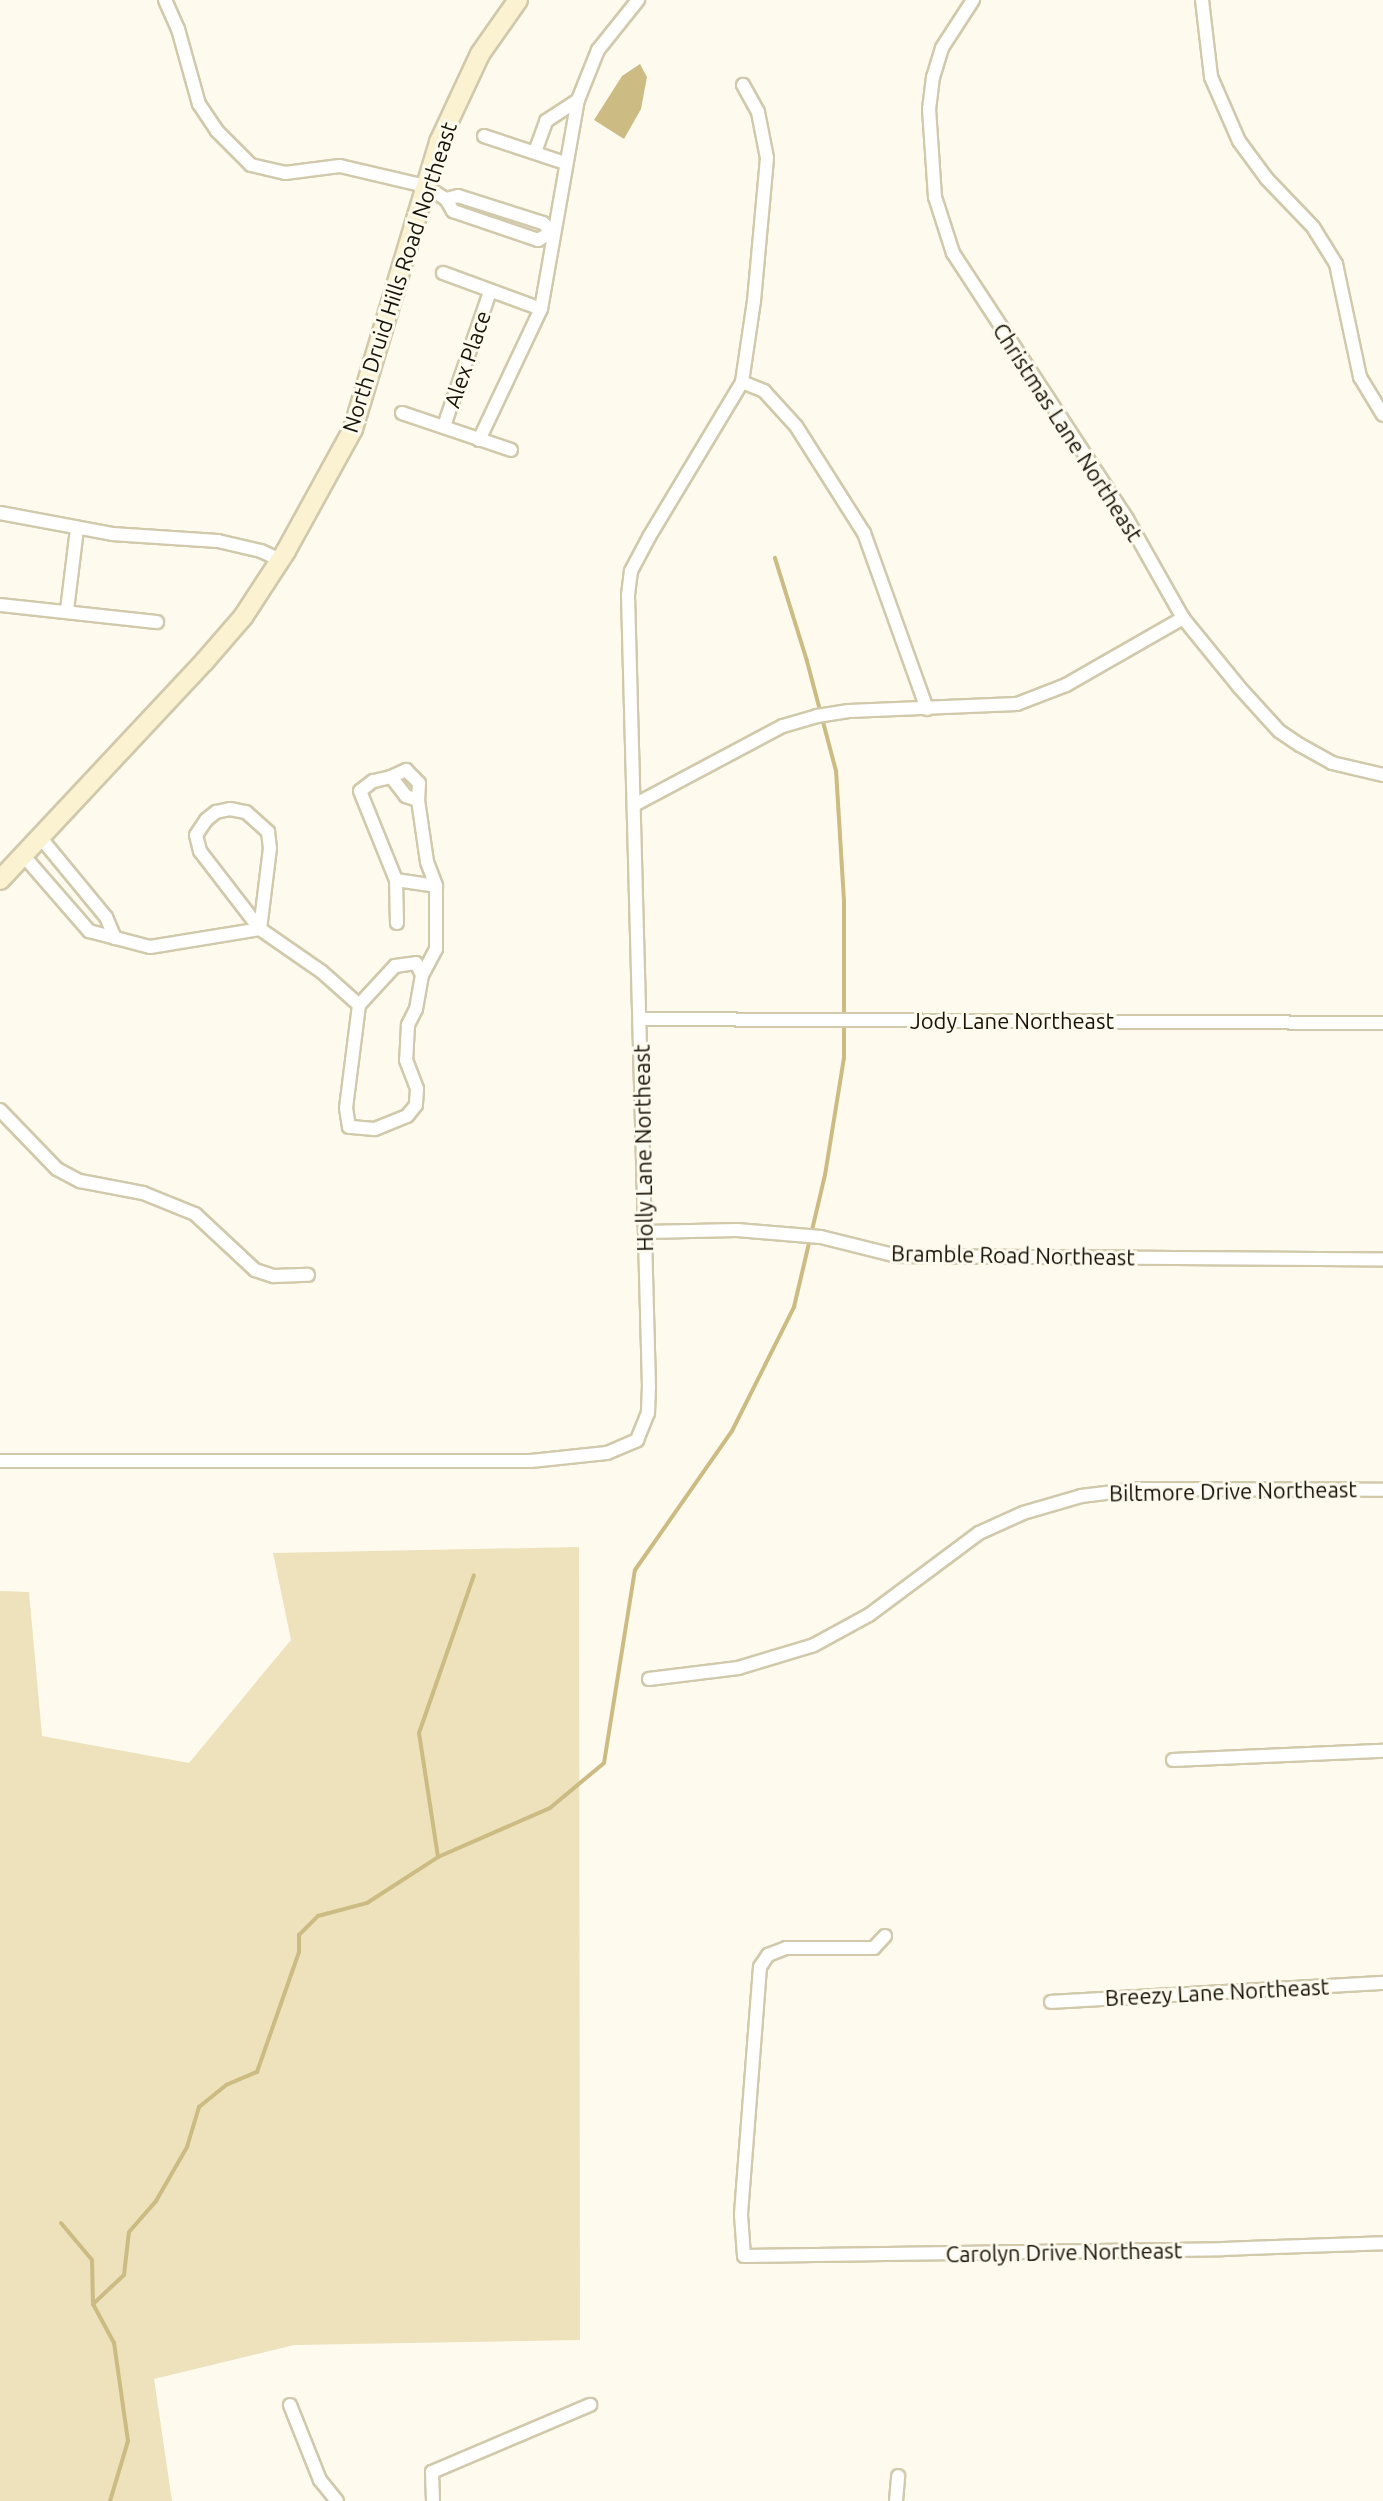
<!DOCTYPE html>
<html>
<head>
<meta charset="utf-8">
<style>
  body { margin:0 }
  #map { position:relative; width:1383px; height:2501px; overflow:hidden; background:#fefaee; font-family:Ubuntu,sans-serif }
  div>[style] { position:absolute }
  .green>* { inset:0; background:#ede2bb }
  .water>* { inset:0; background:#ccbc84 }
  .stream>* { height:4px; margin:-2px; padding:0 2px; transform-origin:2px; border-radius:2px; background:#ccbc84 }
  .roads { filter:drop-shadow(2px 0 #d1c9ab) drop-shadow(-2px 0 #d1c9ab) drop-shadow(0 2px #d1c9ab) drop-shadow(0 -2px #d1c9ab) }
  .minor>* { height:12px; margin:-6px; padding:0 6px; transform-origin:6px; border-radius:6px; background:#fff }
  .secondary>* { height:18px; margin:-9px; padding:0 9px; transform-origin:9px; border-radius:9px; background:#fbf2d1 }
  span { translate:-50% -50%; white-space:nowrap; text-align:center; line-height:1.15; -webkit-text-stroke:6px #fefaee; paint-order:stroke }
  .street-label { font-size:22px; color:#151208 }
</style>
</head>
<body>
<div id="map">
  <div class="green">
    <i style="clip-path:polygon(579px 1547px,580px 2340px,294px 2345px,154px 2379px,172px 2501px,0 2501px,0 1591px,29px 1592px,42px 1736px,189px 1763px,291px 1640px,273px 1553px)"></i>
  </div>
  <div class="water">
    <i style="clip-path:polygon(640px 64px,647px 77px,641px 109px,624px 139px,594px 120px,622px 76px)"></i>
  </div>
  <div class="stream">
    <i style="left:438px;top:1857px;width:125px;rotate:-98.7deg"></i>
    <i style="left:419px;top:1733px;width:167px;rotate:-70.8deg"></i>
    <i style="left:61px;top:2223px;width:48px;rotate:50deg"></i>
    <i style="left:92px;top:2260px;width:44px;rotate:88.7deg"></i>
    <i style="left:110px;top:2501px;width:63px;rotate:-73.3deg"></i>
    <i style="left:128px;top:2441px;width:99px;rotate:-98.1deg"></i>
    <i style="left:114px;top:2343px;width:44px;rotate:-118.3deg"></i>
    <i style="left:93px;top:2304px;width:42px;rotate:-43.1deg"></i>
    <i style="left:124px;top:2275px;width:43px;rotate:-83.4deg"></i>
    <i style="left:129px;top:2232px;width:41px;rotate:-48.9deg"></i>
    <i style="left:156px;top:2201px;width:62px;rotate:-60.1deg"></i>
    <i style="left:187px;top:2147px;width:42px;rotate:-73.3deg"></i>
    <i style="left:199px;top:2107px;width:35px;rotate:-39deg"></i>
    <i style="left:226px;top:2085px;width:34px;rotate:-23deg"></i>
    <i style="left:257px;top:2072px;width:127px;rotate:-70.7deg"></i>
    <i style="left:299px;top:1952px;width:17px;rotate:-90deg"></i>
    <i style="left:299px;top:1935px;width:27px;rotate:-45deg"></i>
    <i style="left:318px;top:1916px;width:51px;rotate:-14.9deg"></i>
    <i style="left:367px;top:1903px;width:85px;rotate:-32.9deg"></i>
    <i style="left:438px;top:1857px;width:122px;rotate:-23.6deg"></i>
    <i style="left:550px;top:1808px;width:70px;rotate:-39.8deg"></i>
    <i style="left:604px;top:1763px;width:195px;rotate:-80.9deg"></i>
    <i style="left:635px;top:1570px;width:169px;rotate:-55.1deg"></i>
    <i style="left:732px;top:1431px;width:139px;rotate:-63.4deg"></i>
    <i style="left:794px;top:1307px;width:136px;rotate:-76.8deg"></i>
    <i style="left:825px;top:1175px;width:119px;rotate:-80.8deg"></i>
    <i style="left:844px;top:1058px;width:157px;rotate:-90deg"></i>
    <i style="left:844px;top:901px;width:130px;rotate:-93.5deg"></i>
    <i style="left:836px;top:771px;width:114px;rotate:-104.8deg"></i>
    <i style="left:807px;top:661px;width:108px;rotate:-107.3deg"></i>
  </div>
  <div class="roads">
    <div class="minor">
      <i style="left:165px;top:0;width:32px;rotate:66deg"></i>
      <i style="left:178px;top:29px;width:78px;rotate:74.4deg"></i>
      <i style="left:199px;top:104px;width:32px;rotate:56deg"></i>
      <i style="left:217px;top:131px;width:48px;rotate:45deg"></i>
      <i style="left:251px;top:165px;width:35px;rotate:13deg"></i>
      <i style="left:285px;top:173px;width:55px;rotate:-7.3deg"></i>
      <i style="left:340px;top:166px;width:87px;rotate:13.2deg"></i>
      <i style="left:425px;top:186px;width:25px;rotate:32deg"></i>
      <i style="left:446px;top:199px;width:14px;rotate:60deg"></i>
      <i style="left:453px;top:211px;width:90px;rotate:18.8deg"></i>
      <i style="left:538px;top:240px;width:16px;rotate:-30deg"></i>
      <i style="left:973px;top:0;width:57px;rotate:122.9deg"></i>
      <i style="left:942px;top:48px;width:30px;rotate:107deg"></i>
      <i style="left:933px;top:77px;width:32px;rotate:97deg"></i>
      <i style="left:929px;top:109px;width:88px;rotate:86.1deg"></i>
      <i style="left:935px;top:197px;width:59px;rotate:72.2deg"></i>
      <i style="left:953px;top:253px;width:318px;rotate:56.8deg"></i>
      <i style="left:1127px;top:519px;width:114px;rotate:60.5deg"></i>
      <i style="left:1183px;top:618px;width:89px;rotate:50.9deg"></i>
      <i style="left:1239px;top:687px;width:59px;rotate:47.7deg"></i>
      <i style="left:1279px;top:731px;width:25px;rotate:34deg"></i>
      <i style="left:1300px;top:745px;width:37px;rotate:29deg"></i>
      <i style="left:1332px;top:763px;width:52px;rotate:13.2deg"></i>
      <i style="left:1202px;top:0;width:78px;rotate:83.3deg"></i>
      <i style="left:1211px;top:77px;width:70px;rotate:66.4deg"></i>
      <i style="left:1239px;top:141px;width:47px;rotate:53.6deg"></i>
      <i style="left:1267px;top:179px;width:66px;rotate:46.2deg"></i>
      <i style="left:1313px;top:227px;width:44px;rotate:58.1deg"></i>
      <i style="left:1336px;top:264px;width:116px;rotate:78deg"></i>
      <i style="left:1360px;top:377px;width:44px;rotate:58.8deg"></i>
      <i style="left:484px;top:136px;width:85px;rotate:18.4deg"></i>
      <i style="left:535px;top:152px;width:33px;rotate:-70deg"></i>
      <i style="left:546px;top:121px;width:38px;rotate:-33deg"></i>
      <i style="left:446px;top:199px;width:12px;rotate:-14deg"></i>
      <i style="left:458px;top:196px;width:89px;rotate:17.6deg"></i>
      <i style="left:543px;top:223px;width:13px;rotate:45deg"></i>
      <i style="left:443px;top:273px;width:104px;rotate:20.2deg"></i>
      <i style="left:742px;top:382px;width:24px;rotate:22deg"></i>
      <i style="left:764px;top:391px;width:47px;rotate:47.6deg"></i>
      <i style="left:796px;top:426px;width:127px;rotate:57.6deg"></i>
      <i style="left:864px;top:533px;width:187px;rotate:70.3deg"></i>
      <i style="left:402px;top:413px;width:115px;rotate:18.7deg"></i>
      <i style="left:444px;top:426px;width:142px;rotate:-71.1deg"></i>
      <i style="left:479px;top:440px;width:145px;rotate:-64.7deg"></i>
      <i style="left:541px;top:309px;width:212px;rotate:-80deg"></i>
      <i style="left:578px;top:100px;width:54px;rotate:-68.2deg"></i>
      <i style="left:598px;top:50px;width:64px;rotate:-51.3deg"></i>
      <i style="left:0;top:513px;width:114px;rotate:10.6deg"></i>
      <i style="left:112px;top:534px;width:106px;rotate:3.8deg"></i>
      <i style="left:218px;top:541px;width:44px;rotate:13.1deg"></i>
      <i style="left:261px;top:551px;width:21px;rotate:25deg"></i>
      <i style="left:0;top:605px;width:158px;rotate:6.2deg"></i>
      <i style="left:67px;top:610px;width:83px;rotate:-83deg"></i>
      <i style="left:391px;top:777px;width:17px;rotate:-25deg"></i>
      <i style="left:406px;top:770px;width:18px;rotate:45deg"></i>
      <i style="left:419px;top:783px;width:17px;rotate:93deg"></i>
      <i style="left:418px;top:800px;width:63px;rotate:81.7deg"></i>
      <i style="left:427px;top:862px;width:26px;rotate:69deg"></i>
      <i style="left:418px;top:800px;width:13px;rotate:-162deg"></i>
      <i style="left:406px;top:796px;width:24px;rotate:-128deg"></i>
      <i style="left:391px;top:777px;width:18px;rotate:167deg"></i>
      <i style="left:373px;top:781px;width:16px;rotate:142deg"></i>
      <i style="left:360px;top:791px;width:96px;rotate:68deg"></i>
      <i style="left:396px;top:880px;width:40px;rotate:8.5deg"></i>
      <i style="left:436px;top:886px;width:63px;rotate:90deg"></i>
      <i style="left:436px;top:949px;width:30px;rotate:118deg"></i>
      <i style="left:422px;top:975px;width:35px;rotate:100deg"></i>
      <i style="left:416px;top:1009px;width:18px;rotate:117deg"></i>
      <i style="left:408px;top:1025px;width:35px;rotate:93deg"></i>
      <i style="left:406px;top:1060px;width:31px;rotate:69deg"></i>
      <i style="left:417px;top:1089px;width:16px;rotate:94deg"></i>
      <i style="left:416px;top:1105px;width:14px;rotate:129deg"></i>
      <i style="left:407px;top:1116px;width:35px;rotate:158deg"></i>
      <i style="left:374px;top:1129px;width:25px;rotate:-175deg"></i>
      <i style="left:349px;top:1127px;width:19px;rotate:-99deg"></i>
      <i style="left:346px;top:1108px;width:104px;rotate:-82.8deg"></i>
      <i style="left:359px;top:1005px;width:53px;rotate:-47.3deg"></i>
      <i style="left:395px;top:966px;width:21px;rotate:-8deg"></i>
      <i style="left:416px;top:963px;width:13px;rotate:63deg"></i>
      <i style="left:636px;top:804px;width:166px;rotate:-28deg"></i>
      <i style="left:783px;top:726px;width:35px;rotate:-16deg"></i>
      <i style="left:817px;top:716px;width:32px;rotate:-9deg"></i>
      <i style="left:849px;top:711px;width:168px;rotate:-2.4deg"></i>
      <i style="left:1017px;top:704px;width:53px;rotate:-21.2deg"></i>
      <i style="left:1066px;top:685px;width:135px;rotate:-29.8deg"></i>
      <i style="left:230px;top:809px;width:16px;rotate:11deg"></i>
      <i style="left:246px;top:812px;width:30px;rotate:42deg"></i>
      <i style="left:268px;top:832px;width:16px;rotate:83deg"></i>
      <i style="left:270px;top:848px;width:82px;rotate:97deg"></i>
      <i style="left:260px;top:929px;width:98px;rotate:-127.6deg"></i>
      <i style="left:200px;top:851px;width:16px;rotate:-104deg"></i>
      <i style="left:196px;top:835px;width:18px;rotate:-56deg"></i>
      <i style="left:206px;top:820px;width:13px;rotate:-39deg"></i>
      <i style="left:216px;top:812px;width:14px;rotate:-12deg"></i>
      <i style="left:40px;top:837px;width:104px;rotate:50.5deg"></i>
      <i style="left:106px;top:917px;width:23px;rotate:67deg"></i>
      <i style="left:23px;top:855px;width:101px;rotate:49deg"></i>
      <i style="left:89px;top:931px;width:63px;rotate:14.7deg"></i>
      <i style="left:150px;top:947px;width:111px;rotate:-9.3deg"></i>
      <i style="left:260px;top:929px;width:75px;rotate:34.7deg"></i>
      <i style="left:322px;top:972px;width:50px;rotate:41.7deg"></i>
      <i style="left:396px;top:880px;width:43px;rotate:88.7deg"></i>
      <i style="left:641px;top:1019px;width:742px;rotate:0.31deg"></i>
      <i style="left:0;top:1110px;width:82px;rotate:46deg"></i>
      <i style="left:57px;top:1169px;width:26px;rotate:28deg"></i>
      <i style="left:80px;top:1181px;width:64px;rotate:10.8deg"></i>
      <i style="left:143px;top:1193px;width:56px;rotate:22deg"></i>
      <i style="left:195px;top:1214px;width:82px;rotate:43deg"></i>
      <i style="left:255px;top:1270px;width:20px;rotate:18deg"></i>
      <i style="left:274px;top:1276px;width:34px;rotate:-2deg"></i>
      <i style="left:645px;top:1232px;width:92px;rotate:-1.2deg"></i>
      <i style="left:737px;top:1230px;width:84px;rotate:4.8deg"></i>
      <i style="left:821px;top:1237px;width:78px;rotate:14deg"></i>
      <i style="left:897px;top:1256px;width:486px;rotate:0.4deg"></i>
      <i style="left:0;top:1461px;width:531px"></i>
      <i style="left:531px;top:1461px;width:76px;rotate:-6deg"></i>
      <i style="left:607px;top:1453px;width:33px;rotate:-23deg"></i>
      <i style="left:637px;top:1440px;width:29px;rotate:-68deg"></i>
      <i style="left:648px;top:1413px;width:26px;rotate:-88deg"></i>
      <i style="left:649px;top:1387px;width:792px;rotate:-91.52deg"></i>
      <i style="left:628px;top:595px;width:24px;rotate:-83deg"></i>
      <i style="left:631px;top:571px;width:38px;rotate:-62deg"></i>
      <i style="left:649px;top:537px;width:181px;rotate:-59deg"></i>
      <i style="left:742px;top:382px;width:82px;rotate:-81.6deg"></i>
      <i style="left:754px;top:301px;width:144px;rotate:-84.8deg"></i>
      <i style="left:767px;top:158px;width:47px;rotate:-101.1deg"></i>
      <i style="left:758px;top:112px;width:31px;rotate:-119deg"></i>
      <i style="left:649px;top:1679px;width:90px;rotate:-7deg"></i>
      <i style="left:738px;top:1668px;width:79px;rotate:-16.8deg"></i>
      <i style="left:814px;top:1645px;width:63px;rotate:-28.6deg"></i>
      <i style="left:869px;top:1615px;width:137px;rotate:-36.7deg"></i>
      <i style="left:979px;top:1533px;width:48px;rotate:-24.4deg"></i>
      <i style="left:1023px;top:1513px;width:60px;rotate:-16.3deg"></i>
      <i style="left:1081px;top:1496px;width:58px;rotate:-6.9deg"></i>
      <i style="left:1139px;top:1489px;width:244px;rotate:0.2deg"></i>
      <i style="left:1173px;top:1760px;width:210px;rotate:-2.5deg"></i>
      <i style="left:885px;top:1936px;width:16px;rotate:133deg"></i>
      <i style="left:874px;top:1948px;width:88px;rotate:180deg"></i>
      <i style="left:786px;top:1948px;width:19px;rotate:159deg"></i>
      <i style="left:768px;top:1955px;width:14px;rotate:124deg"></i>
      <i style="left:760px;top:1967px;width:249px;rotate:94.4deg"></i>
      <i style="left:741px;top:2215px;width:41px;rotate:85.8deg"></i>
      <i style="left:744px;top:2256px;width:479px;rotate:-0.8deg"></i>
      <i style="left:1223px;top:2249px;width:160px;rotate:-2.1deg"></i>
      <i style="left:1051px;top:2002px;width:333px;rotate:-3.3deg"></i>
      <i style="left:290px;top:2405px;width:81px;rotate:68.2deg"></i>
      <i style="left:320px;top:2480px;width:27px;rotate:51deg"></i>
      <i style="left:433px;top:2501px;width:29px;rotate:-92deg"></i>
      <i style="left:432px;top:2472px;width:172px;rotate:-23deg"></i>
      <i style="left:896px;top:2501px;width:25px;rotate:-85deg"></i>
    </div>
    <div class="secondary">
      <i style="left:0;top:880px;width:299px;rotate:-46.9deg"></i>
      <i style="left:204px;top:662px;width:60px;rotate:-49.1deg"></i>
      <i style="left:243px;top:617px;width:79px;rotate:-56.9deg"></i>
      <i style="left:286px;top:551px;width:139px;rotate:-61.2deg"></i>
      <i style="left:353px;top:429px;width:300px;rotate:-73.3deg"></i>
      <i style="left:439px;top:142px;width:97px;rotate:-65deg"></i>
      <i style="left:480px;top:54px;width:66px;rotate:-54.9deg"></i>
    </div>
  </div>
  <div class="street-label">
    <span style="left:399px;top:277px;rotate:-72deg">North Druid Hills Road Northeast</span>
    <span style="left:467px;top:359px;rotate:-71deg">Alex Place</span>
    <span style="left:1068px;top:432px;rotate:57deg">Christmas Lane Northeast</span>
    <span style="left:1012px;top:1021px">Jody Lane Northeast</span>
    <span style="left:643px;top:1148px;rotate:-91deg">Holly Lane Northeast</span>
    <span style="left:1013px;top:1255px;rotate:1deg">Bramble Road Northeast</span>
    <span style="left:1233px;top:1491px;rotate:-1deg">Biltmore Drive Northeast</span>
    <span style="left:1217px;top:1992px;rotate:-3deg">Breezy Lane Northeast</span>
    <span style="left:1064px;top:2252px;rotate:-1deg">Carolyn Drive Northeast</span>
  </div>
</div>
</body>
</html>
